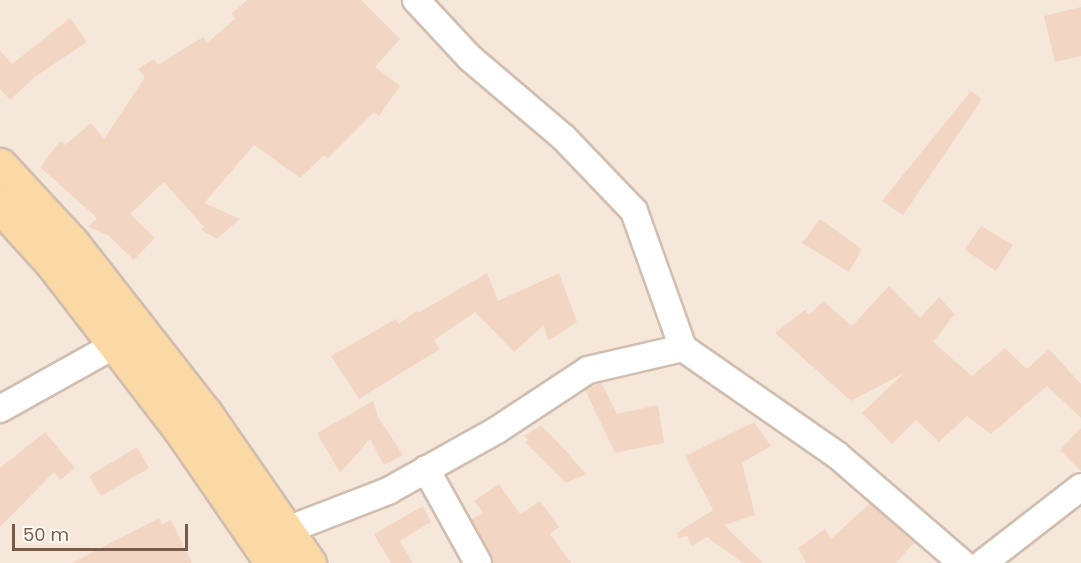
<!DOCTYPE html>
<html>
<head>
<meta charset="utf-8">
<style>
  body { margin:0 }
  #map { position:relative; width:1081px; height:563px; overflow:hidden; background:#fdf6ec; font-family:Poppins,sans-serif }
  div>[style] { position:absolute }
  .residential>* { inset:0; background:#f5e8da }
  .building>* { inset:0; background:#f3d5c3 }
  .roads { filter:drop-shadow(2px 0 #d1beb0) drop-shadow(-2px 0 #d1beb0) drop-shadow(0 2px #d1beb0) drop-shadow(0 -2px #d1beb0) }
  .minor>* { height:26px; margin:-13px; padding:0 13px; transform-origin:13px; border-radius:13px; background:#fff }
  .major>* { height:33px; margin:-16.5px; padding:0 16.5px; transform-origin:16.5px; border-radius:16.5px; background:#fbd9a5 }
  span { translate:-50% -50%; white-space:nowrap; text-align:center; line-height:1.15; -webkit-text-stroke:4.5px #fffaf3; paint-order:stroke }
  .scale { position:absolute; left:12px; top:524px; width:176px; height:27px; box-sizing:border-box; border:3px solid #7a5c4d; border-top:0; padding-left:8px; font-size:18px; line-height:21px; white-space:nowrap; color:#7a5c4d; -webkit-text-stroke:4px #fffaf3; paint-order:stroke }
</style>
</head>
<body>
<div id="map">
  <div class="residential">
    <i style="clip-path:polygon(0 0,1081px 0,1081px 563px,0 563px)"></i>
  </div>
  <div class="building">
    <i style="clip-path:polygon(247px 0,361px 0,400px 39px,375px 67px,400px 86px,379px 116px,374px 112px,328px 158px,324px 155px,300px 178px,254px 145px,204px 203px,240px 219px,217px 239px,201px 230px,204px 227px,164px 182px,130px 214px,155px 238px,134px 260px,108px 235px,88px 227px,97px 218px,40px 167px,60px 141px,65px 145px,91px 123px,104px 139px,145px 77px,138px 69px,154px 59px,158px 65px,203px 37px,207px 43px,236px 18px,231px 14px)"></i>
    <i style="clip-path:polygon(1081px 7px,1081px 56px,1055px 62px,1044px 16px)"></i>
    <i style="clip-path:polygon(70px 18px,87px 42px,36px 76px,10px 100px,0 89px,0 51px,12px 64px)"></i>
    <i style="clip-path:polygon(971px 91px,982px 99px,903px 215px,882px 201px)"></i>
    <i style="clip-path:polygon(820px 219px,862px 249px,849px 272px,802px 243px)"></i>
    <i style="clip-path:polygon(981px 226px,1013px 245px,996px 271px,965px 250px)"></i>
    <i style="clip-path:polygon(487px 273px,498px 301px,559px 273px,577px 322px,548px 341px,544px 325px,514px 352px,475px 312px,434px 340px,440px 349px,359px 399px,331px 356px,396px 319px,399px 324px,417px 310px,418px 313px)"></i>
    <i style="clip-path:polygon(889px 286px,920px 318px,939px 297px,955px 314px,933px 342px,972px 376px,1005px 348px,1027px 369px,1049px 349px,1081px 384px,1081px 418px,1047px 386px,991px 434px,967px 416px,939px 442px,916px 420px,892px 444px,862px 413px,904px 373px,851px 401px,775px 333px,805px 310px,809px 315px,823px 301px,852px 326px)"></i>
    <i style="clip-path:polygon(601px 382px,617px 414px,658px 405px,664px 443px,615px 453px,585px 390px)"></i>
    <i style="clip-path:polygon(373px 401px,378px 417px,403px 455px,384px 465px,370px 439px,340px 473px,317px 433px)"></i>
    <i style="clip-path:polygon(754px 422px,771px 446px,742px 463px,755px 515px,724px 525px,763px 563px,743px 563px,707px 537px,692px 546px,687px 536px,679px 538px,677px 533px,713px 510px,685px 456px)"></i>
    <i style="clip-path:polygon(541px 425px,564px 449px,586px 474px,566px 483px,525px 442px,528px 440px,524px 436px)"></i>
    <i style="clip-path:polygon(1081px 428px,1081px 471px,1060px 450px)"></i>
    <i style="clip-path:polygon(45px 432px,75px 468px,60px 480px,54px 472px,0 527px,0 468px)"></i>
    <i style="clip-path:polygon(137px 447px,149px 468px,101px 496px,89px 476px)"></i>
    <i style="clip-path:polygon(499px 484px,520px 514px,540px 501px,559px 527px,550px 534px,571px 563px,493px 563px,471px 519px,483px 513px,474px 501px)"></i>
    <i style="clip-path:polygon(870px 503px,914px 543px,896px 563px,806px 563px,798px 548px,825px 529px,831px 539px)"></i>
    <i style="clip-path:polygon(423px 506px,431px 522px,400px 541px,413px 563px,391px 563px,374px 534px)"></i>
    <i style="clip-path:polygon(159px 518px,162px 524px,171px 520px,192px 563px,72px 563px)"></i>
  </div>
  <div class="roads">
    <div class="minor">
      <i style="left:416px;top:0;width:79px;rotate:47deg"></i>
      <i style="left:470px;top:58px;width:123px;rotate:40.4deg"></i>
      <i style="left:564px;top:138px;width:101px;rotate:46.2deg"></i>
      <i style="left:634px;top:211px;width:145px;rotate:70.3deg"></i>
      <i style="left:0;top:409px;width:150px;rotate:-29.1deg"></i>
      <i style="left:426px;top:469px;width:107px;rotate:61deg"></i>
      <i style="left:269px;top:537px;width:128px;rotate:-21.1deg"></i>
      <i style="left:388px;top:491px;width:125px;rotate:-29.2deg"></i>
      <i style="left:497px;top:430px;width:109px;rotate:-33.4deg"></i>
      <i style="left:588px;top:370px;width:98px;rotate:-13deg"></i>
      <i style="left:683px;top:348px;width:188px;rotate:34.8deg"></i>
      <i style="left:837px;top:455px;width:165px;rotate:40.8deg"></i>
      <i style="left:983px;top:563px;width:124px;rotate:-37.8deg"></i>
    </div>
    <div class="major">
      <i style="left:0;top:165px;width:106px;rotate:47.3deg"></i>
      <i style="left:72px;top:243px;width:216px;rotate:52deg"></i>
      <i style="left:205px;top:413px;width:183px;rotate:55.3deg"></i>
      <i style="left:0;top:206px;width:77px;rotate:47.6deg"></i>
      <i style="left:52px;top:263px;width:210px;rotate:52.4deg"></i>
      <i style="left:180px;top:429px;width:163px;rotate:55.5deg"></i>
    </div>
  </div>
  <div class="scale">50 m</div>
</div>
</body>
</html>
